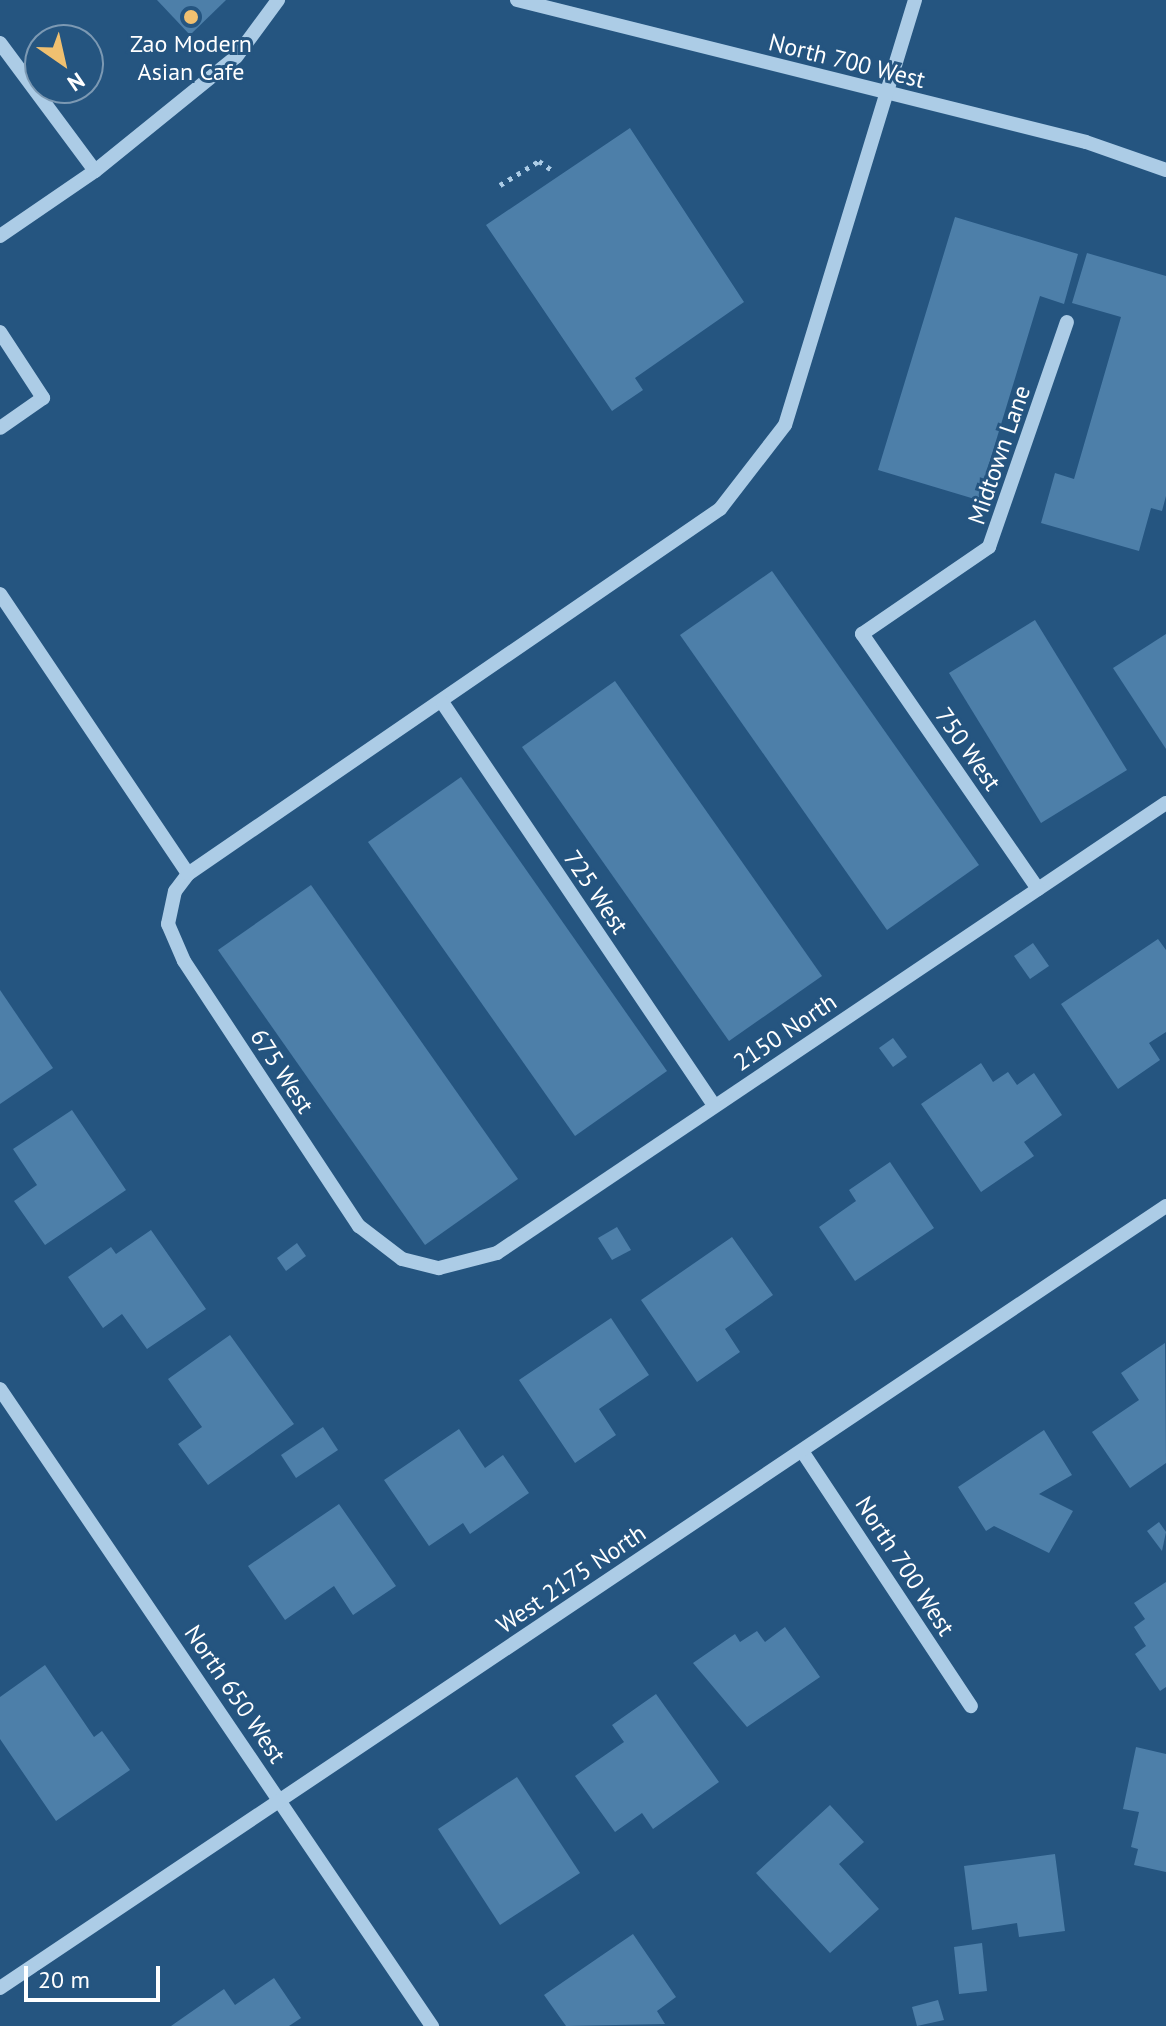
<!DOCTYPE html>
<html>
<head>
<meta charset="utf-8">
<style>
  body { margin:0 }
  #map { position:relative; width:1166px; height:2026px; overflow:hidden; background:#255580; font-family:"PT Sans",sans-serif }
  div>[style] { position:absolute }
  .building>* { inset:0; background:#4d7fa9 }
  .path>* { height:5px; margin-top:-2.5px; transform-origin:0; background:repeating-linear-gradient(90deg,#accce6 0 4px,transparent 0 10px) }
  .minor>* { height:14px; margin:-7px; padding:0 7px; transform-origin:7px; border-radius:7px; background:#accce6 }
  .dots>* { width:22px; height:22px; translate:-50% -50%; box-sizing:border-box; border:4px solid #255580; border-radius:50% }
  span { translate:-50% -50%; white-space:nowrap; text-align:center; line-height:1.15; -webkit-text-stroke:6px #255580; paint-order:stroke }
  .poi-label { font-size:24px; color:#fff }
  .street-label { font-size:24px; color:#fff }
  .north { position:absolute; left:24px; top:24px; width:80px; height:80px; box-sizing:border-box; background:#255580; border:2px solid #7c99b3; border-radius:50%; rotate:146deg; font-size:22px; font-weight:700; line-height:32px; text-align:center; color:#fff }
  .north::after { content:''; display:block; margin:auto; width:28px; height:36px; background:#f0c070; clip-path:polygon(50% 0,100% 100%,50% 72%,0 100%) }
  .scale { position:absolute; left:24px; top:1966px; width:136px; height:36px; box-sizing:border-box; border:4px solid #fff; border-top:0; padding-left:10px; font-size:24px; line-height:28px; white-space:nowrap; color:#fff; -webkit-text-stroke:6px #255580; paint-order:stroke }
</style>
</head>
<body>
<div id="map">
  <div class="building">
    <i style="clip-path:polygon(157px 0,226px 0,190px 35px)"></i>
    <i style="clip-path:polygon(630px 128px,744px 302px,635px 378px,643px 390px,612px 411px,486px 225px)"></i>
    <i style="clip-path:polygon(955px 217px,1078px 254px,1064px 304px,1040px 296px,978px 500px,878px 470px)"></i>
    <i style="clip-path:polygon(1087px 253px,1166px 276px,1166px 496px,1162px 511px,1151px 508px,1139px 551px,1041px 523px,1055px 473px,1074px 479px,1121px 317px,1072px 303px)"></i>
    <i style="clip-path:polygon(772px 571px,979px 865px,887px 930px,680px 635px)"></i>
    <i style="clip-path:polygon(1035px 620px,1127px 770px,1041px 823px,949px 673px)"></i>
    <i style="clip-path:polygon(1166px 634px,1166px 749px,1113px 668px)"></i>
    <i style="clip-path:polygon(615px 681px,822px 976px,729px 1041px,522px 747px)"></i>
    <i style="clip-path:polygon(461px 777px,667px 1071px,575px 1136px,368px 842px)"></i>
    <i style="clip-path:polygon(311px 885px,518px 1179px,425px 1245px,218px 950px)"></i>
    <i style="clip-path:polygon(1158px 939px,1166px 950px,1166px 1032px,1149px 1043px,1160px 1060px,1118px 1089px,1061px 1004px)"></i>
    <i style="clip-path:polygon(1033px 943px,1049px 966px,1030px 979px,1014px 956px)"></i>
    <i style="clip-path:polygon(0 990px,53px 1068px,0 1104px)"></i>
    <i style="clip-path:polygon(893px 1038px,907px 1057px,893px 1067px,879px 1048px)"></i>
    <i style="clip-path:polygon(981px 1063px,993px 1082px,1008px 1072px,1017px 1085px,1034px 1073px,1062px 1115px,1024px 1142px,1034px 1156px,981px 1192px,921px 1104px)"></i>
    <i style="clip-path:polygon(72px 1110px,126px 1190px,45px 1245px,14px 1201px,37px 1185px,13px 1149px)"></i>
    <i style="clip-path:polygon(890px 1162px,934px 1228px,855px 1281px,819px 1227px,856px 1201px,849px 1190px)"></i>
    <i style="clip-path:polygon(617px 1227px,631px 1250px,612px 1260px,598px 1238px)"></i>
    <i style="clip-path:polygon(151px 1230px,206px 1309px,147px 1349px,122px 1314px,103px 1328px,68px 1277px,111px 1247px,116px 1254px)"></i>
    <i style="clip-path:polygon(732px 1237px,773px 1295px,725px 1329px,740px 1352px,697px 1382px,641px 1300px)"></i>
    <i style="clip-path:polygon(297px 1243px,306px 1256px,286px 1271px,277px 1258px)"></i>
    <i style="clip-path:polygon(611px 1318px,649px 1375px,599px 1409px,616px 1435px,575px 1463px,519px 1380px)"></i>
    <i style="clip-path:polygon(230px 1335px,294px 1424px,208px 1485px,178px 1444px,202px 1427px,168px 1379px)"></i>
    <i style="clip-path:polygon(1165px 1343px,1166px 1463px,1130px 1488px,1092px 1432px,1139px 1400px,1121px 1373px)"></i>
    <i style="clip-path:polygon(323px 1427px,338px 1450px,296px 1478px,281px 1455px)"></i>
    <i style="clip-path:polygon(459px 1429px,485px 1468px,503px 1455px,529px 1493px,470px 1534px,463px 1523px,429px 1546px,384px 1480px)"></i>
    <i style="clip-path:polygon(1044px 1430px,1072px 1475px,1039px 1494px,1073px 1511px,1049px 1553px,994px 1526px,986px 1531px,958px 1487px)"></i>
    <i style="clip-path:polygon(339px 1504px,396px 1586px,353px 1615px,334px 1586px,285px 1620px,248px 1566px)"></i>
    <i style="clip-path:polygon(1159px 1522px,1166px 1532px,1162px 1551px,1147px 1531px)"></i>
    <i style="clip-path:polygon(1166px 1582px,1166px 1687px,1160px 1691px,1135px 1654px,1146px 1646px,1134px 1627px,1145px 1619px,1134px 1603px)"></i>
    <i style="clip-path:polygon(785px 1627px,820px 1677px,747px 1727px,693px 1663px,735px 1634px,740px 1642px,757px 1631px,765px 1642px)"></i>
    <i style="clip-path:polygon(45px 1665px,94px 1737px,102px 1731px,130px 1770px,56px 1821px,0 1739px,0 1697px)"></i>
    <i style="clip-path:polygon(656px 1694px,719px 1782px,653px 1829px,642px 1813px,615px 1832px,575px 1776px,624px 1742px,612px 1725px)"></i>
    <i style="clip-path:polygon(1136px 1747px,1166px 1754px,1166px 1872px,1134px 1865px,1138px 1849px,1131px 1847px,1139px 1812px,1123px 1809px)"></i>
    <i style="clip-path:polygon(517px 1777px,580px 1873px,500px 1925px,438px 1829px)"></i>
    <i style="clip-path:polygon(830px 1805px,864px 1842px,839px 1864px,879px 1909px,830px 1953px,756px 1873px)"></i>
    <i style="clip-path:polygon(1055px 1854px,1065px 1931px,1019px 1937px,1017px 1923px,972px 1930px,964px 1866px)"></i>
    <i style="clip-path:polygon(633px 1934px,676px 1997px,657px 2011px,665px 2024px,566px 2026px,544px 1995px)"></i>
    <i style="clip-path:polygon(982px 1943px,987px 1991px,959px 1994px,954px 1947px)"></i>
    <i style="clip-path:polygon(274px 1978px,301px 2018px,289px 2026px,171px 2026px,224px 1989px,235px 2005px)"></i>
    <i style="clip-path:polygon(938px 2000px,944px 2020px,917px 2026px,912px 2007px)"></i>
  </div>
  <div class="path">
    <i style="left:500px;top:185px;width:46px;rotate:-31.6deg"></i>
    <i style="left:539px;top:161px;width:16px;rotate:35deg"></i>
  </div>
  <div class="minor">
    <i style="left:517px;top:0;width:586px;rotate:14.01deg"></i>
    <i style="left:1086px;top:142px;width:85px;rotate:19.3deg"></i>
    <i style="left:915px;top:0;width:444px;rotate:107deg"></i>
    <i style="left:785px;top:425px;width:106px;rotate:127.7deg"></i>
    <i style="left:720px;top:509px;width:645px;rotate:145.55deg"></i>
    <i style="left:188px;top:874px;width:21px;rotate:127deg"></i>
    <i style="left:175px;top:891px;width:34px;rotate:102deg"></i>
    <i style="left:168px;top:924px;width:40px;rotate:66.6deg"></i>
    <i style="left:184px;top:961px;width:318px;rotate:56.6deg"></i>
    <i style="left:359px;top:1226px;width:54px;rotate:37.5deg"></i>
    <i style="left:402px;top:1259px;width:38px;rotate:14deg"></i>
    <i style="left:439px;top:1268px;width:60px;rotate:-14.5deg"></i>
    <i style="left:497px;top:1253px;width:806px;rotate:-33.93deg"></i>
    <i style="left:0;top:43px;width:159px;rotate:53.4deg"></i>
    <i style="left:0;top:236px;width:115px;rotate:-34.4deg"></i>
    <i style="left:95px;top:171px;width:181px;rotate:-39deg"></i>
    <i style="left:236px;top:57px;width:71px;rotate:-53.6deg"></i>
    <i style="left:0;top:332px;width:79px;rotate:56.9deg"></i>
    <i style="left:43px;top:398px;width:52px;rotate:145.1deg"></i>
    <i style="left:0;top:594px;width:337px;rotate:56.1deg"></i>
    <i style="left:442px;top:702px;width:487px;rotate:56deg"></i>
    <i style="left:1038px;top:889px;width:310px;rotate:-124.6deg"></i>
    <i style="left:862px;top:634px;width:154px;rotate:-34.4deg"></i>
    <i style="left:989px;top:547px;width:238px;rotate:-70.9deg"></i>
    <i style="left:0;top:1389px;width:770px;rotate:55.86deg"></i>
    <i style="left:802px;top:1451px;width:306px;rotate:56.5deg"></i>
    <i style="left:0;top:1988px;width:1404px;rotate:-33.85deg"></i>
  </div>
  <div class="dots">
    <i style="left:191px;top:17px;background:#f0c070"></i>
  </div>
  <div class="poi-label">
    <span style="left:191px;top:58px">Zao Modern<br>Asian Cafe</span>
  </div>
  <div class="street-label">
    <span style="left:847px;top:61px;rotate:14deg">North 700 West</span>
    <span style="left:999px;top:455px;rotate:-71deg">Midtown Lane</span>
    <span style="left:968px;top:749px;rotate:55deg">750 West</span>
    <span style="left:596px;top:892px;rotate:56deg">725 West</span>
    <span style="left:785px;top:1032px;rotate:-34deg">2150 North</span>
    <span style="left:282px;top:1071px;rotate:57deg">675 West</span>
    <span style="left:905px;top:1566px;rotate:57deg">North 700 West</span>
    <span style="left:571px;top:1579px;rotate:-34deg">West 2175 North</span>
    <span style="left:235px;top:1694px;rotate:56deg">North 650 West</span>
  </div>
  <div class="north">N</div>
  <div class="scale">20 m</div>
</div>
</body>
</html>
